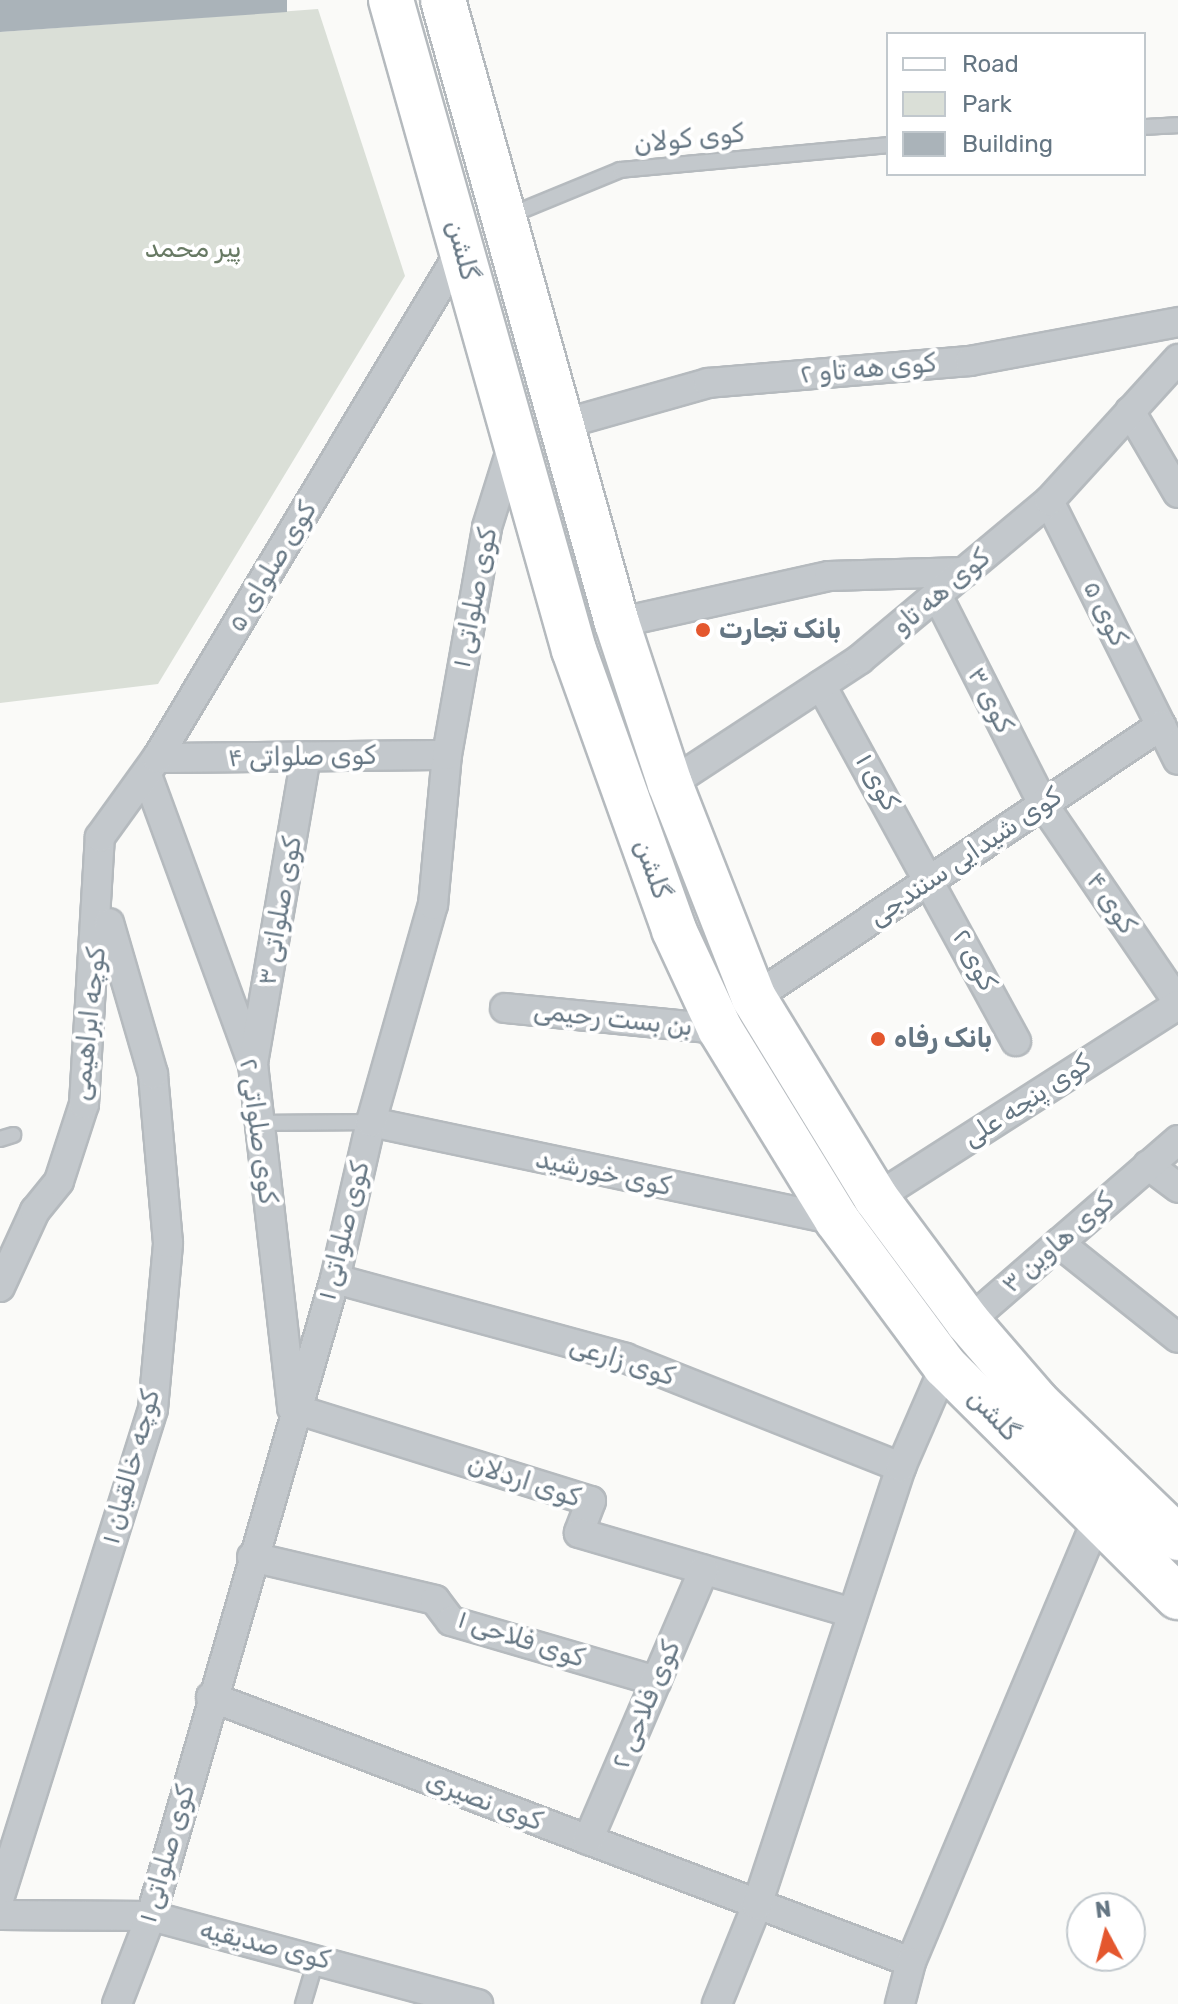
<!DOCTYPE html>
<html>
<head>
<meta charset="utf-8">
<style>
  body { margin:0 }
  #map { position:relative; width:1178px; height:2004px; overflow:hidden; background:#fafaf8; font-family:Rubik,Cairo,sans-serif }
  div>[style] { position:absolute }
  .green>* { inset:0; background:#dadfd7 }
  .building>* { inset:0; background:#aab3b9 }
  .roads { filter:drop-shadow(2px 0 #b5babe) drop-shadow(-2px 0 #b5babe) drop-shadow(0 2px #b5babe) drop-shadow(0 -2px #b5babe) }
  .service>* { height:14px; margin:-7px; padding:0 7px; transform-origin:7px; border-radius:7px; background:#c3c8cc }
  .minor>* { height:28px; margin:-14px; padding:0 14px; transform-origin:14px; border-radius:14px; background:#c3c8cc }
  .primary>* { height:44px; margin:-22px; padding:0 22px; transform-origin:22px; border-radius:22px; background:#fff }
  .dots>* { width:22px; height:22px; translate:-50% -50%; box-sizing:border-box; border:4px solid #fff; border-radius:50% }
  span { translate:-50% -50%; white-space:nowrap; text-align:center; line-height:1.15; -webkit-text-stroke:8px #fff; paint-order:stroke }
  .street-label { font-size:26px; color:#657683 }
  .park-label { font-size:26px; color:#687a64 }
  .poi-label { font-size:26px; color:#657683; font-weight:700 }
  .left { translate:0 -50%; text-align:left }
  .legend { position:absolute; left:886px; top:32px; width:260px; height:144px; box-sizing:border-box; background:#fff; border:2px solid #c1c8cd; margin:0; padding:10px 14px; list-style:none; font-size:24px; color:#657683 }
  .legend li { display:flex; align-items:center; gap:16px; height:40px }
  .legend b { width:40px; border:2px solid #c1c8cd }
  .north { position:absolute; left:1066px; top:1892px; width:80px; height:80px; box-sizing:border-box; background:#fff; border:2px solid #c1c8cd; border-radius:50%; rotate:353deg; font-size:22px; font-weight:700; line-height:32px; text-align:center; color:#657683 }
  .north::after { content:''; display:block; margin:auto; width:28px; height:36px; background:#e4572e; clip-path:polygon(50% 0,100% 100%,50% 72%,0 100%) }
</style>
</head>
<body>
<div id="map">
  <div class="green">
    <i style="clip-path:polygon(318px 9px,405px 276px,158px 684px,0 703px,0 32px)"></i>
  </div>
  <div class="building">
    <i style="clip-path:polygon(0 0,287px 0,287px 12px,0 32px)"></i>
  </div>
  <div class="roads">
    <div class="service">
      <i style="left:1144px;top:127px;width:34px;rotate:-3deg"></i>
      <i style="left:508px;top:216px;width:121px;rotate:-22.3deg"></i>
      <i style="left:620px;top:170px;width:269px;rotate:-5.3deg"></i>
      <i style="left:260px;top:1123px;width:111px;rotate:-0.5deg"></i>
      <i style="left:0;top:1139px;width:14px;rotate:-17deg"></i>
      <i style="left:303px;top:2004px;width:49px;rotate:-73.4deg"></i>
    </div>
    <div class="minor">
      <i style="left:1130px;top:411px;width:95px;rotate:59.7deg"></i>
      <i style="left:560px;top:425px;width:154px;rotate:-15.8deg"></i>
      <i style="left:708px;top:383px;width:263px;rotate:-4.8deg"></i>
      <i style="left:970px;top:361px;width:212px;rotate:-10.6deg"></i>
      <i style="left:1049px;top:501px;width:289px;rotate:63.5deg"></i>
      <i style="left:937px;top:595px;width:234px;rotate:63.1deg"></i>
      <i style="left:1043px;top:804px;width:240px;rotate:55.7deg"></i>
      <i style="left:617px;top:623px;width:217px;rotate:-12.5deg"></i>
      <i style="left:829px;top:576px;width:136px;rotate:-1.7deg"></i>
      <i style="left:821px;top:685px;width:406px;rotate:61.3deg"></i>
      <i style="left:157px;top:758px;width:290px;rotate:-0.6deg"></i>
      <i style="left:147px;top:775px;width:308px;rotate:69.9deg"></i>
      <i style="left:253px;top:1064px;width:346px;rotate:83.5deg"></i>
      <i style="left:292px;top:1408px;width:313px;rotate:17.3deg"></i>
      <i style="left:591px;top:1501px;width:34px;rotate:111deg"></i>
      <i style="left:579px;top:1533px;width:285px;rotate:16.3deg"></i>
      <i style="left:670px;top:784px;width:227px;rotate:-33.3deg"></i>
      <i style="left:860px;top:659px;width:246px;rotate:-39.9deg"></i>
      <i style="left:1049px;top:501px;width:192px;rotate:-47.7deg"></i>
      <i style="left:754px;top:998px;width:490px;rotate:-33.8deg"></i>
      <i style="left:505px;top:1008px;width:216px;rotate:5.6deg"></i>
      <i style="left:253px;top:1063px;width:311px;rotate:-80.2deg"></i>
      <i style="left:371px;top:1122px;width:476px;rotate:11.9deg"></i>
      <i style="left:1148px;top:1165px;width:38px;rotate:37deg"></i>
      <i style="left:876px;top:1198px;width:358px;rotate:-32.6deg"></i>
      <i style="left:1059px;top:1243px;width:152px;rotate:38.6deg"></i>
      <i style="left:335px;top:1279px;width:301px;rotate:15.2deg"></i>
      <i style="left:625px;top:1358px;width:297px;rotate:21.6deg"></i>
      <i style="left:0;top:1287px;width:84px;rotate:-65.3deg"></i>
      <i style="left:35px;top:1211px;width:38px;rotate:-51deg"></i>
      <i style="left:59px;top:1181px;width:81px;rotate:-72deg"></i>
      <i style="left:84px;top:1104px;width:267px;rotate:-86.6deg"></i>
      <i style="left:100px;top:837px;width:97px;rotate:-54.2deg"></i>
      <i style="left:157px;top:758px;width:593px;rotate:-59.07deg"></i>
      <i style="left:968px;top:1322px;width:278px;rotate:-40.9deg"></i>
      <i style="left:252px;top:1557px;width:188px;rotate:13.2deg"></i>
      <i style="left:435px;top:1600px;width:26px;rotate:53deg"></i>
      <i style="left:451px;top:1621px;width:214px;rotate:16.3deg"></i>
      <i style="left:211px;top:1697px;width:748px;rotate:20.74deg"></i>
      <i style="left:911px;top:1962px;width:480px;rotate:-67.2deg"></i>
      <i style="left:588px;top:1840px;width:294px;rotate:-66.8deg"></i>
      <i style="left:0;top:1896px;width:510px;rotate:-72.56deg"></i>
      <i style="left:153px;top:1409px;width:167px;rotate:-84.8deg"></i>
      <i style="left:168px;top:1243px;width:170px;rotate:-95.1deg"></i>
      <i style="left:153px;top:1074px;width:157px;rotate:-106.2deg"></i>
      <i style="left:0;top:1915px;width:151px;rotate:0.4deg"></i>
      <i style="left:151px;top:1916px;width:339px;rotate:15.1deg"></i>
      <i style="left:117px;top:2004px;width:94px;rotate:-68.9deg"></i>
      <i style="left:151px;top:1916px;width:663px;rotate:-73.89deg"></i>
      <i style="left:335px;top:1279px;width:161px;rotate:-77.1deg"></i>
      <i style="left:371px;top:1122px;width:226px;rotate:-74.1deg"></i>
      <i style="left:433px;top:905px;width:151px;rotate:-84.7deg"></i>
      <i style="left:447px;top:755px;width:231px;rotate:-80deg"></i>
      <i style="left:487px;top:527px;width:87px;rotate:-72.6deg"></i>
      <i style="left:717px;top:2004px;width:107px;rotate:-68deg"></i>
      <i style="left:757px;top:1905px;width:461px;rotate:-71.8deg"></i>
      <i style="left:901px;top:1467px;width:110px;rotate:-66.5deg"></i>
      <i style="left:900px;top:2004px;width:43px;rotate:-75.3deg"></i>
    </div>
    <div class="primary">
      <i style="left:391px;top:0;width:675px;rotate:74.28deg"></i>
      <i style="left:574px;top:650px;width:297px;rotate:70.3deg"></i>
      <i style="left:674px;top:930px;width:109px;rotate:65.1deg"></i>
      <i style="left:720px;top:1029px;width:224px;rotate:58.5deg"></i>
      <i style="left:837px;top:1220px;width:182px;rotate:53.5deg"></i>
      <i style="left:945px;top:1366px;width:328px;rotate:44.8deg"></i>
      <i style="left:443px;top:0;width:647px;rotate:74.4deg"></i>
      <i style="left:617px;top:623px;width:169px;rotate:71.8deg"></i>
      <i style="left:670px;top:784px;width:230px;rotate:68.6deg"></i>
      <i style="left:754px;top:998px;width:234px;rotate:58.6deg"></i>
      <i style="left:876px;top:1198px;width:154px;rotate:53.4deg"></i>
      <i style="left:968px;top:1322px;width:106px;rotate:49.2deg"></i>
      <i style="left:1037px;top:1402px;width:196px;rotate:44deg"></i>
    </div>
  </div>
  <div class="dots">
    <i style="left:703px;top:630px;background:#e4572e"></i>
    <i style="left:878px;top:1039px;background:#e4572e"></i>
  </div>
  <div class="street-label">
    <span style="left:689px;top:139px;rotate:-6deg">کوی کولان</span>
    <span style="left:462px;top:250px;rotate:75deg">گلشن</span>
    <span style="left:868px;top:369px;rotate:-5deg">کوی هه تاو ۲</span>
    <span style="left:272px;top:567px;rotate:-59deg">کوی صلوای ۵</span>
    <span style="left:941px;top:592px;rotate:-40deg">کوی هه تاو</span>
    <span style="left:475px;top:598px;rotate:-79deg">کوی صلواتی ۱</span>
    <span style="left:1105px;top:613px;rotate:64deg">کوی ۵</span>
    <span style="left:990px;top:700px;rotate:63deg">کوی ۳</span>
    <span style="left:302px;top:757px;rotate:-1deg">کوی صلواتی ۴</span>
    <span style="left:877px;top:782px;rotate:60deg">کوی ۱</span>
    <span style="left:965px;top:857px;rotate:-34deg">کوی شیدایی سنندجی</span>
    <span style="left:652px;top:869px;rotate:70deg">گلشن</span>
    <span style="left:1111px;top:903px;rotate:56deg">کوی ۴</span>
    <span style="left:280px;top:911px;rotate:-80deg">کوی صلواتی ۳</span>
    <span style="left:974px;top:960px;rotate:62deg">کوی ۲</span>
    <span style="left:613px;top:1019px;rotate:6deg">بن بست رحیمی</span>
    <span style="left:89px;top:1024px;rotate:-84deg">کوچه ابراهیمی</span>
    <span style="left:1027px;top:1101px;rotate:-33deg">کوی پنجه علی</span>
    <span style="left:258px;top:1131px;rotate:82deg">کوی صلواتی ۲</span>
    <span style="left:603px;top:1173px;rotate:12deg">کوی خورشید</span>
    <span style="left:344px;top:1231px;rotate:-76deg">کوی صلواتی ۱</span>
    <span style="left:1058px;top:1243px;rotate:-41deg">کوی هاوین ۳</span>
    <span style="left:622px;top:1361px;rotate:18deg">کوی زارعی</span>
    <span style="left:993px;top:1415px;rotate:46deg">گلشن</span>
    <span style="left:131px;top:1467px;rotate:-75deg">کوچه خالقیان ۱</span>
    <span style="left:524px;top:1481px;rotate:18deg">کوی اردلان</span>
    <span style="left:521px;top:1639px;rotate:18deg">کوی فلاحی ۱</span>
    <span style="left:646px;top:1705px;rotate:-67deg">کوی فلاحی ۲</span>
    <span style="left:484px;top:1801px;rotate:21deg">کوی نصیری</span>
    <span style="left:167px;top:1854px;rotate:-74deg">کوی صلواتی ۱</span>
    <span style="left:265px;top:1945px;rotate:14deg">کوی صدیقیه</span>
  </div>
  <div class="park-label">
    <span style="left:193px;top:249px">پیر محمد</span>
  </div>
  <div class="poi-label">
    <span class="left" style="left:719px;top:630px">بانک تجارت</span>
    <span class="left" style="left:894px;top:1039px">بانک رفاه</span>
  </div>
  <ul class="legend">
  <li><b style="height:10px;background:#fff"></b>Road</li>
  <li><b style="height:22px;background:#dadfd7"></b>Park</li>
  <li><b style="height:22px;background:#aab3b9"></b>Building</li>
  </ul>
  <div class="north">N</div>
</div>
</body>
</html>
